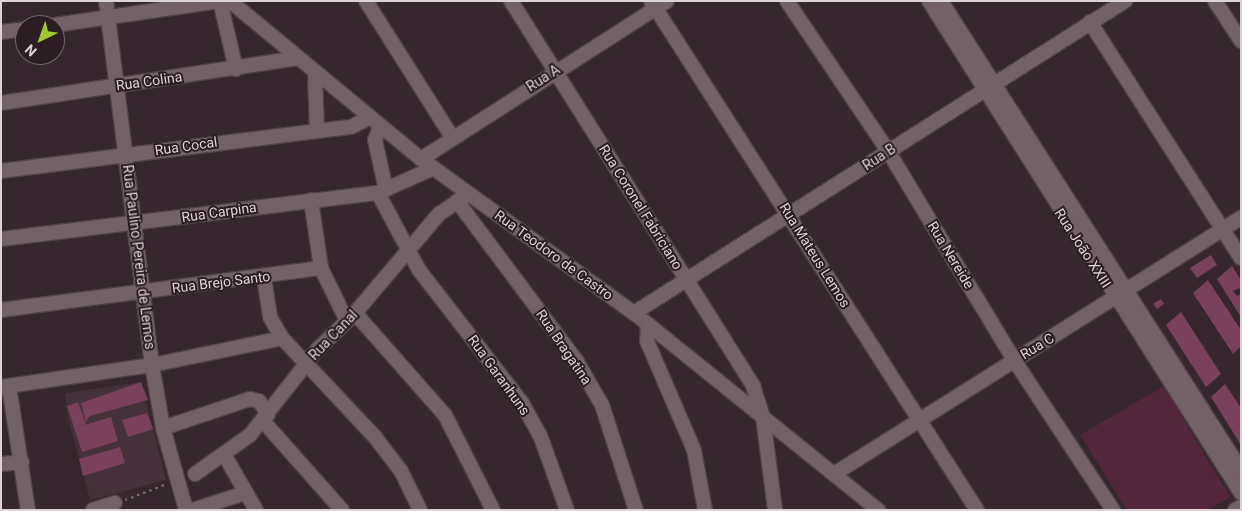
<!DOCTYPE html>
<html>
<head>
<meta charset="utf-8">
<style>
  body { margin:0 }
  #map { position:relative; width:1242px; height:511px; overflow:hidden; background:#35272d; font-family:Roboto,sans-serif }
  div>[style] { position:absolute }
  .built>* { inset:0; background:#453139 }
  .green>* { inset:0; background:#53263b }
  .building>* { inset:0; background:#7b405b }
  .path>* { height:2px; margin-top:-1px; transform-origin:0; background:repeating-linear-gradient(90deg,#796d72 0 2.5px,transparent 0 6.5px) }
  .roads { filter:drop-shadow(1px 0 #4e4347) drop-shadow(-1px 0 #4e4347) drop-shadow(0 1px #4e4347) drop-shadow(0 -1px #4e4347) }
  .minor>* { height:14px; margin:-7px; padding:0 7px; transform-origin:7px; border-radius:7px; background:#726167 }
  span { translate:-50% -50%; white-space:nowrap; text-align:center; line-height:1.15; -webkit-text-stroke:4px #2b1d23; paint-order:stroke }
  .street-label { font-size:14px; color:#dcd3d6 }
  .frame { position:absolute; inset:0; border:2px solid #dcd3d6; pointer-events:none }
  .north { position:absolute; left:15px; top:15px; width:50px; height:50px; box-sizing:border-box; background:#2b1d23; border:1px solid #72666b; border-radius:50%; rotate:222deg; font-size:14px; font-weight:700; line-height:20px; text-align:center; color:#dcd3d6 }
  .north::after { content:''; display:block; margin:auto; width:18px; height:22px; background:#9dca30; clip-path:polygon(50% 0,100% 100%,50% 72%,0 100%) }
</style>
</head>
<body>
<div id="map">
  <div class="built">
    <i style="clip-path:polygon(141px 382px,166px 480px,90px 500px,67px 414px,65px 393px)"></i>
  </div>
  <div class="green">
    <i style="clip-path:polygon(1164px 386px,1230px 497px,1208px 510px,1127px 510px,1080px 435px)"></i>
  </div>
  <div class="building">
    <i style="clip-path:polygon(1211px 255px,1217px 265px,1197px 278px,1190px 268px)"></i>
    <i style="clip-path:polygon(1232px 266px,1241px 280px,1241px 292px,1239px 288px,1233px 291px,1237px 296px,1241px 294px,1241px 317px,1217px 279px)"></i>
    <i style="clip-path:polygon(1208px 280px,1241px 330px,1241px 346px,1233px 354px,1193px 293px)"></i>
    <i style="clip-path:polygon(1161px 299px,1164px 304px,1157px 309px,1153px 304px)"></i>
    <i style="clip-path:polygon(1181px 312px,1221px 374px,1206px 387px,1166px 325px)"></i>
    <i style="clip-path:polygon(141px 382px,148px 400px,90px 416px,86px 422px,81px 403px)"></i>
    <i style="clip-path:polygon(1225px 384px,1241px 408px,1241px 445px,1211px 397px)"></i>
    <i style="clip-path:polygon(78px 402px,86px 424px,78px 427px,111px 417px,118px 441px,82px 452px,67px 406px)"></i>
    <i style="clip-path:polygon(147px 413px,153px 429px,128px 437px,122px 420px)"></i>
    <i style="clip-path:polygon(120px 447px,125px 463px,83px 476px,79px 459px)"></i>
  </div>
  <div class="path">
    <i style="left:125px;top:500px;width:45px;rotate:-20.9deg"></i>
  </div>
  <div class="roads">
    <div class="minor">
      <i style="left:106px;top:1px;width:367px;rotate:82.8deg"></i>
      <i style="left:152px;top:365px;width:64px;rotate:80.1deg"></i>
      <i style="left:163px;top:428px;width:85px;rotate:74.3deg"></i>
      <i style="left:220px;top:1px;width:70px;rotate:76.8deg"></i>
      <i style="left:230px;top:1px;width:248px;rotate:39.6deg"></i>
      <i style="left:421px;top:159px;width:263px;rotate:35.9deg"></i>
      <i style="left:634px;top:313px;width:314px;rotate:38.9deg"></i>
      <i style="left:366px;top:1px;width:161px;rotate:57.7deg"></i>
      <i style="left:511px;top:1px;width:455px;rotate:57.8deg"></i>
      <i style="left:753px;top:386px;width:33px;rotate:72deg"></i>
      <i style="left:763px;top:417px;width:94px;rotate:82.6deg"></i>
      <i style="left:651px;top:1px;width:604px;rotate:57.36deg"></i>
      <i style="left:787px;top:1px;width:181px;rotate:56deg"></i>
      <i style="left:888px;top:151px;width:244px;rotate:58.9deg"></i>
      <i style="left:1014px;top:360px;width:180px;rotate:56.6deg"></i>
      <i style="left:929px;top:1px;width:583px;rotate:57.62deg"></i>
      <i style="left:941px;top:1px;width:557px;rotate:57.39deg"></i>
      <i style="left:1215px;top:1px;width:48px;rotate:57deg"></i>
      <i style="left:1090px;top:22px;width:280px;rotate:57.4deg"></i>
      <i style="left:55px;top:25px;width:166px;rotate:-8.3deg"></i>
      <i style="left:1px;top:32px;width:24px;rotate:-7deg"></i>
      <i style="left:315px;top:75px;width:54px;rotate:87.9deg"></i>
      <i style="left:1px;top:103px;width:299px;rotate:-8.6deg"></i>
      <i style="left:380px;top:127px;width:14px;rotate:111deg"></i>
      <i style="left:375px;top:140px;width:51px;rotate:77.6deg"></i>
      <i style="left:421px;top:159px;width:292px;rotate:-32.7deg"></i>
      <i style="left:1px;top:171px;width:353px;rotate:-7.2deg"></i>
      <i style="left:351px;top:127px;width:20px;rotate:-27deg"></i>
      <i style="left:378px;top:193px;width:87px;rotate:62deg"></i>
      <i style="left:419px;top:270px;width:168px;rotate:52.2deg"></i>
      <i style="left:522px;top:403px;width:37px;rotate:61deg"></i>
      <i style="left:540px;top:435px;width:80px;rotate:70.2deg"></i>
      <i style="left:311px;top:200px;width:69px;rotate:81.6deg"></i>
      <i style="left:321px;top:268px;width:59px;rotate:63.9deg"></i>
      <i style="left:457px;top:201px;width:199px;rotate:53.2deg"></i>
      <i style="left:576px;top:360px;width:52px;rotate:60deg"></i>
      <i style="left:602px;top:405px;width:110px;rotate:72.1deg"></i>
      <i style="left:1px;top:239px;width:380px;rotate:-7deg"></i>
      <i style="left:378px;top:193px;width:60px;rotate:-24.4deg"></i>
      <i style="left:264px;top:278px;width:39px;rotate:81deg"></i>
      <i style="left:270px;top:317px;width:24px;rotate:60deg"></i>
      <i style="left:282px;top:338px;width:136px;rotate:46.8deg"></i>
      <i style="left:375px;top:437px;width:43px;rotate:52.6deg"></i>
      <i style="left:401px;top:471px;width:43px;rotate:64deg"></i>
      <i style="left:1px;top:310px;width:323px;rotate:-7.5deg"></i>
      <i style="left:355px;top:313px;width:136px;rotate:48.6deg"></i>
      <i style="left:445px;top:415px;width:106px;rotate:63.2deg"></i>
      <i style="left:634px;top:313px;width:582px;rotate:-32.43deg"></i>
      <i style="left:648px;top:324px;width:17px;rotate:93deg"></i>
      <i style="left:647px;top:341px;width:119px;rotate:66.7deg"></i>
      <i style="left:694px;top:450px;width:61px;rotate:79.6deg"></i>
      <i style="left:9px;top:386px;width:125px;rotate:81.3deg"></i>
      <i style="left:1px;top:387px;width:153px;rotate:-8.3deg"></i>
      <i style="left:152px;top:365px;width:133px;rotate:-11.7deg"></i>
      <i style="left:263px;top:421px;width:119px;rotate:48.4deg"></i>
      <i style="left:163px;top:428px;width:92px;rotate:-18.4deg"></i>
      <i style="left:250px;top:399px;width:9px;rotate:13deg"></i>
      <i style="left:259px;top:401px;width:16px;rotate:55deg"></i>
      <i style="left:225px;top:456px;width:62px;rotate:60.1deg"></i>
      <i style="left:1px;top:464px;width:21px;rotate:-5deg"></i>
      <i style="left:195px;top:474px;width:67px;rotate:-35.3deg"></i>
      <i style="left:250px;top:435px;width:110px;rotate:-51.7deg"></i>
      <i style="left:318px;top:349px;width:52px;rotate:-44.2deg"></i>
      <i style="left:355px;top:313px;width:130px;rotate:-49.7deg"></i>
      <i style="left:439px;top:214px;width:36px;rotate:-34deg"></i>
      <i style="left:834px;top:474px;width:481px;rotate:-32.2deg"></i>
      <i style="left:93px;top:510px;width:23px;rotate:-18deg"></i>
      <i style="left:193px;top:510px;width:55px;rotate:-18.1deg"></i>
      <i style="left:1235px;top:510px;width:7px;rotate:-27deg"></i>
    </div>
  </div>
  <div class="street-label">
    <span style="left:543px;top:78px;rotate:-33deg">Rua A</span>
    <span style="left:149px;top:81px;rotate:-8deg">Rua Colina</span>
    <span style="left:186px;top:146px;rotate:-8deg">Rua Cocal</span>
    <span style="left:879px;top:157px;rotate:-33deg">Rua B</span>
    <span style="left:641px;top:207px;rotate:58deg">Rua Coronel Fabriciano</span>
    <span style="left:219px;top:212px;rotate:-8deg">Rua Carpina</span>
    <span style="left:1083px;top:248px;rotate:57deg">Rua João XXIII</span>
    <span style="left:554px;top:255px;rotate:36deg">Rua Teodoro de Castro</span>
    <span style="left:815px;top:255px;rotate:58deg">Rua Mateus Lemos</span>
    <span style="left:951px;top:255px;rotate:59deg">Rua Nereide</span>
    <span style="left:139px;top:257px;rotate:83deg">Rua Paulino Pereira de Lemos</span>
    <span style="left:221px;top:282px;rotate:-7deg">Rua Brejo Santo</span>
    <span style="left:333px;top:335px;rotate:-46deg">Rua Canal</span>
    <span style="left:1037px;top:346px;rotate:-31deg">Rua C</span>
    <span style="left:564px;top:347px;rotate:56deg">Rua Bragatina</span>
    <span style="left:499px;top:375px;rotate:54deg">Rua Garanhuns</span>
  </div>
  <div class="frame"></div>
  <div class="north">N</div>
</div>
</body>
</html>
